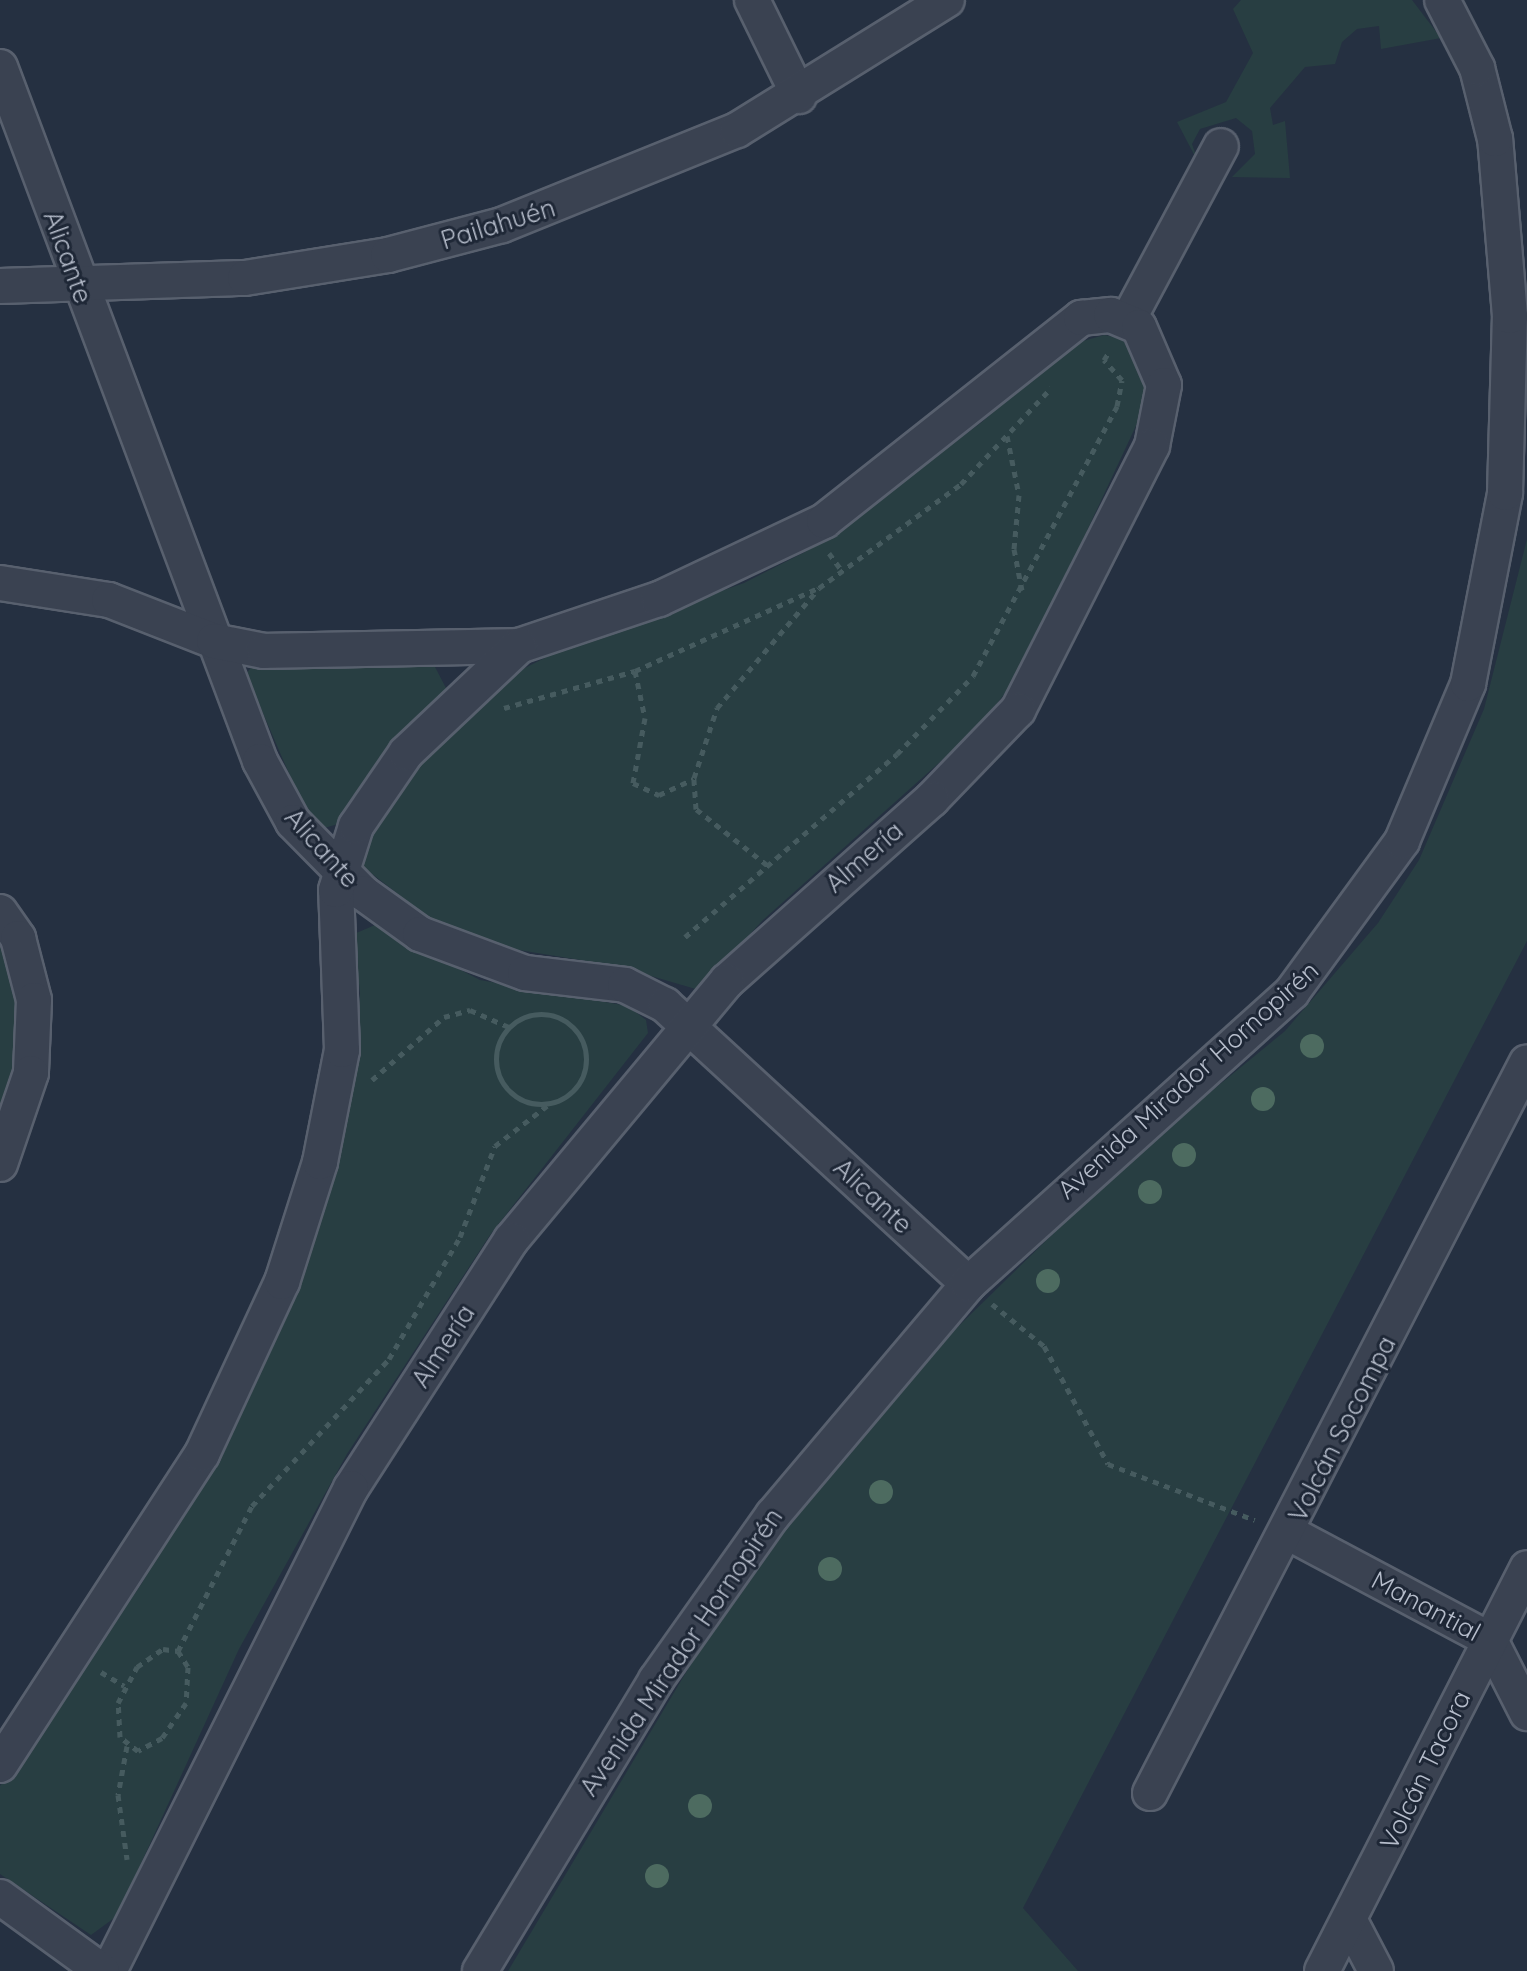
<!DOCTYPE html>
<html>
<head>
<meta charset="utf-8">
<style>
  body { margin:0 }
  #map { position:relative; width:1527px; height:1971px; overflow:hidden; background:#253041; font-family:Quicksand,sans-serif }
  div>[style] { position:absolute }
  .green>* { inset:0; background:#283e42 }
  .path>* { height:5px; margin-top:-2.5px; transform-origin:0; background:repeating-linear-gradient(90deg,#465b5f 0 6px,transparent 0 12px) }
  .path>.ring { margin:-2.5px; padding:0; box-sizing:content-box; background:none; border:5px solid #465b5f; border-radius:50% }
  .roads { filter:drop-shadow(2px 0 #58606e) drop-shadow(-2px 0 #58606e) drop-shadow(0 2px #58606e) drop-shadow(0 -2px #58606e) }
  .minor>* { height:34px; margin:-17px; padding:0 17px; transform-origin:17px; border-radius:17px; background:#3a4251 }
  .trees>* { width:24px; height:24px; margin:-12px; border-radius:50%; background:#4d6b60 }
  span { translate:-50% -50%; white-space:nowrap; text-align:center; line-height:1.15; -webkit-text-stroke:6px #1e2736; paint-order:stroke }
  .street-label { font-size:26px; color:#b6bdcb }
</style>
</head>
<body>
<div id="map">
  <div class="green">
    <i style="clip-path:polygon(1241px 0,1412px 0,1441px 38px,1381px 49px,1379px 26px,1357px 29px,1342px 42px,1335px 64px,1305px 67px,1270px 108px,1273px 125px,1285px 121px,1290px 178px,1232px 177px,1255px 154px,1252px 131px,1236px 118px,1200px 129px,1192px 144px,1199px 164px,1177px 122px,1226px 102px,1253px 53px,1233px 9px)"></i>
    <i style="clip-path:polygon(1104px 335px,1120px 338px,1140px 359px,1149px 398px,1020px 674px,978px 728px,763px 920px,699px 990px,617px 966px,500px 947px,438px 925px,358px 863px,406px 772px,517px 672px,574px 643px,744px 583px,805px 552px,982px 422px,1062px 347px)"></i>
    <i style="clip-path:polygon(1527px 539px,1527px 941px,1023px 1908px,1078px 1971px,508px 1971px,731px 1597px,928px 1356px,1137px 1152px,1285px 1031px,1378px 923px,1419px 860px,1484px 709px)"></i>
    <i style="clip-path:polygon(253px 665px,434px 665px,447px 690px,368px 774px,342px 823px,324px 828px,307px 815px,246px 674px)"></i>
    <i style="clip-path:polygon(375px 925px,480px 980px,628px 1006px,646px 1020px,648px 1033px,490px 1235px,347px 1454px,239px 1649px,117px 1916px,91px 1935px,0 1874px,0 1786px,142px 1583px,277px 1334px,349px 1112px,360px 993px,354px 934px)"></i>
    <i style="clip-path:polygon(0 939px,19px 1002px,15px 1071px,0 1122px)"></i>
  </div>
  <div class="path">
    <i style="left:1007px;top:436px;width:60px;rotate:78.5deg"></i>
    <i style="left:1019px;top:495px;width:54px;rotate:95.3deg"></i>
    <i style="left:1014px;top:549px;width:42px;rotate:79deg"></i>
    <i style="left:829px;top:553px;width:24px;rotate:54deg"></i>
    <i style="left:635px;top:671px;width:48px;rotate:78deg"></i>
    <i style="left:645px;top:718px;width:66px;rotate:100.5deg"></i>
    <i style="left:633px;top:783px;width:29px;rotate:25deg"></i>
    <i style="left:659px;top:795px;width:38px;rotate:-25deg"></i>
    <i style="left:504px;top:708px;width:136px;rotate:-15.8deg"></i>
    <i style="left:635px;top:671px;width:201px;rotate:-24.4deg"></i>
    <i style="left:767px;top:865px;width:90px;rotate:-141.7deg"></i>
    <i style="left:696px;top:809px;width:31px;rotate:-94deg"></i>
    <i style="left:694px;top:778px;width:74px;rotate:-71.8deg"></i>
    <i style="left:717px;top:708px;width:157px;rotate:-49.6deg"></i>
    <i style="left:819px;top:588px;width:176px;rotate:-36.2deg"></i>
    <i style="left:961px;top:484px;width:132px;rotate:-46.8deg"></i>
    <i style="left:685px;top:937px;width:280px;rotate:-40.8deg"></i>
    <i style="left:897px;top:754px;width:109px;rotate:-45.7deg"></i>
    <i style="left:973px;top:676px;width:306px;rotate:-61.9deg"></i>
    <i style="left:1117px;top:406px;width:26px;rotate:-79deg"></i>
    <i style="left:1122px;top:380px;width:27px;rotate:-132deg"></i>
    <i style="left:1104px;top:360px;width:9px;rotate:-58deg"></i>
    <i class="ring" style="left:496px;top:1014px;width:85px;height:85px"></i>
    <i style="left:372px;top:1080px;width:96px;rotate:-41.2deg"></i>
    <i style="left:444px;top:1017px;width:27px;rotate:-15deg"></i>
    <i style="left:470px;top:1010px;width:43px;rotate:23.6deg"></i>
    <i style="left:992px;top:1304px;width:67px;rotate:38.9deg"></i>
    <i style="left:1044px;top:1346px;width:134px;rotate:61.5deg"></i>
    <i style="left:1108px;top:1464px;width:157px;rotate:20.9deg"></i>
    <i style="left:163px;top:1649px;width:15px;rotate:8deg"></i>
    <i style="left:178px;top:1651px;width:19px;rotate:58deg"></i>
    <i style="left:188px;top:1667px;width:36px;rotate:93deg"></i>
    <i style="left:186px;top:1703px;width:42px;rotate:124.4deg"></i>
    <i style="left:162px;top:1738px;width:27px;rotate:152deg"></i>
    <i style="left:138px;top:1751px;width:23px;rotate:-142deg"></i>
    <i style="left:120px;top:1737px;width:34px;rotate:-93deg"></i>
    <i style="left:118px;top:1703px;width:41px;rotate:-62.2deg"></i>
    <i style="left:137px;top:1667px;width:32px;rotate:-35deg"></i>
    <i style="left:178px;top:1651px;width:163px;rotate:-63deg"></i>
    <i style="left:252px;top:1506px;width:201px;rotate:-47deg"></i>
    <i style="left:389px;top:1359px;width:141px;rotate:-59.8deg"></i>
    <i style="left:460px;top:1237px;width:97px;rotate:-69deg"></i>
    <i style="left:495px;top:1146px;width:67px;rotate:-37.7deg"></i>
    <i style="left:101px;top:1672px;width:27px;rotate:31deg"></i>
    <i style="left:127px;top:1746px;width:50px;rotate:100.4deg"></i>
    <i style="left:118px;top:1795px;width:65px;rotate:82deg"></i>
  </div>
  <div class="roads">
    <div class="minor">
      <i style="left:752px;top:0;width:107px;rotate:63.9deg"></i>
      <i style="left:0;top:67px;width:741px;rotate:69.46deg"></i>
      <i style="left:260px;top:761px;width:69px;rotate:61.6deg"></i>
      <i style="left:293px;top:822px;width:100px;rotate:45.4deg"></i>
      <i style="left:363px;top:893px;width:70px;rotate:35.7deg"></i>
      <i style="left:420px;top:934px;width:112px;rotate:20.4deg"></i>
      <i style="left:525px;top:973px;width:101px;rotate:6.8deg"></i>
      <i style="left:625px;top:985px;width:45px;rotate:26.6deg"></i>
      <i style="left:665px;top:1005px;width:412px;rotate:42.6deg"></i>
      <i style="left:0;top:286px;width:245px;rotate:-1.9deg"></i>
      <i style="left:245px;top:278px;width:145px;rotate:-9.1deg"></i>
      <i style="left:388px;top:255px;width:118px;rotate:-14.7deg"></i>
      <i style="left:502px;top:225px;width:253px;rotate:-22deg"></i>
      <i style="left:737px;top:130px;width:247px;rotate:-31.8deg"></i>
      <i style="left:1128px;top:320px;width:197px;rotate:-61.9deg"></i>
      <i style="left:0;top:583px;width:110px;rotate:8.9deg"></i>
      <i style="left:109px;top:600px;width:113px;rotate:21.3deg"></i>
      <i style="left:214px;top:641px;width:51px;rotate:11.3deg"></i>
      <i style="left:264px;top:651px;width:255px;rotate:-1.1deg"></i>
      <i style="left:519px;top:646px;width:148px;rotate:-18.6deg"></i>
      <i style="left:659px;top:599px;width:183px;rotate:-25.3deg"></i>
      <i style="left:824px;top:521px;width:328px;rotate:-38.3deg"></i>
      <i style="left:1081px;top:318px;width:30px;rotate:-6deg"></i>
      <i style="left:1111px;top:315px;width:30px;rotate:23deg"></i>
      <i style="left:1139px;top:327px;width:63px;rotate:66.7deg"></i>
      <i style="left:1164px;top:385px;width:62px;rotate:101.1deg"></i>
      <i style="left:1152px;top:446px;width:296px;rotate:116.9deg"></i>
      <i style="left:1018px;top:710px;width:124px;rotate:134deg"></i>
      <i style="left:932px;top:799px;width:274px;rotate:138.4deg"></i>
      <i style="left:727px;top:981px;width:337px;rotate:129.8deg"></i>
      <i style="left:511px;top:1240px;width:295px;rotate:122.8deg"></i>
      <i style="left:351px;top:1488px;width:540px;rotate:116.61deg"></i>
      <i style="left:0;top:912px;width:32px;rotate:55deg"></i>
      <i style="left:18px;top:938px;width:64px;rotate:75.5deg"></i>
      <i style="left:34px;top:1000px;width:73px;rotate:92.4deg"></i>
      <i style="left:31px;top:1073px;width:96px;rotate:108.8deg"></i>
      <i style="left:1289px;top:1533px;width:228px;rotate:28deg"></i>
      <i style="left:1490px;top:1640px;width:82px;rotate:63.1deg"></i>
      <i style="left:0;top:1765px;width:371px;rotate:-57deg"></i>
      <i style="left:202px;top:1454px;width:190px;rotate:-65.1deg"></i>
      <i style="left:282px;top:1282px;width:126px;rotate:-72.4deg"></i>
      <i style="left:320px;top:1162px;width:114px;rotate:-78.9deg"></i>
      <i style="left:342px;top:1050px;width:160px;rotate:-92.1deg"></i>
      <i style="left:336px;top:890px;width:67px;rotate:-72.6deg"></i>
      <i style="left:356px;top:826px;width:88px;rotate:-55.6deg"></i>
      <i style="left:406px;top:753px;width:156px;rotate:-43.4deg"></i>
      <i style="left:1150px;top:1793px;width:822px;rotate:-62.72deg"></i>
      <i style="left:0;top:1897px;width:126px;rotate:36deg"></i>
      <i style="left:1350px;top:1921px;width:56px;rotate:62.5deg"></i>
      <i style="left:480px;top:1971px;width:340px;rotate:-58.8deg"></i>
      <i style="left:656px;top:1680px;width:202px;rotate:-54.7deg"></i>
      <i style="left:773px;top:1515px;width:302px;rotate:-49.8deg"></i>
      <i style="left:968px;top:1284px;width:436px;rotate:-42deg"></i>
      <i style="left:1292px;top:992px;width:187px;rotate:-53.9deg"></i>
      <i style="left:1402px;top:841px;width:170px;rotate:-67.2deg"></i>
      <i style="left:1468px;top:684px;width:195px;rotate:-79deg"></i>
      <i style="left:1505px;top:493px;width:177px;rotate:-88.4deg"></i>
      <i style="left:1510px;top:316px;width:178px;rotate:-94.8deg"></i>
      <i style="left:1495px;top:139px;width:73px;rotate:-104.2deg"></i>
      <i style="left:1477px;top:68px;width:76px;rotate:-117.2deg"></i>
      <i style="left:1322px;top:1971px;width:452px;rotate:-63deg"></i>
    </div>
  </div>
  <div class="trees">
    <i style="left:1312px;top:1046px"></i>
    <i style="left:1263px;top:1099px"></i>
    <i style="left:1184px;top:1155px"></i>
    <i style="left:1150px;top:1192px"></i>
    <i style="left:1048px;top:1281px"></i>
    <i style="left:881px;top:1492px"></i>
    <i style="left:830px;top:1569px"></i>
    <i style="left:700px;top:1806px"></i>
    <i style="left:657px;top:1876px"></i>
  </div>
  <div class="street-label">
    <span style="left:498px;top:224px;rotate:-17deg">Pailahuén</span>
    <span style="left:68px;top:257px;rotate:70deg">Alicante</span>
    <span style="left:322px;top:848px;rotate:48deg">Alicante</span>
    <span style="left:864px;top:857px;rotate:-41deg">Almería</span>
    <span style="left:1188px;top:1080px;rotate:-42deg">Avenida Mirador Hornopirén</span>
    <span style="left:873px;top:1196px;rotate:43deg">Alicante</span>
    <span style="left:443px;top:1346px;rotate:-57deg">Almería</span>
    <span style="left:1342px;top:1429px;rotate:-63deg">Volcán Socompa</span>
    <span style="left:1426px;top:1606px;rotate:28deg">Manantial</span>
    <span style="left:681px;top:1652px;rotate:-56deg">Avenida Mirador Hornopirén</span>
    <span style="left:1425px;top:1770px;rotate:-64deg">Volcán Tacora</span>
  </div>
</div>
</body>
</html>
